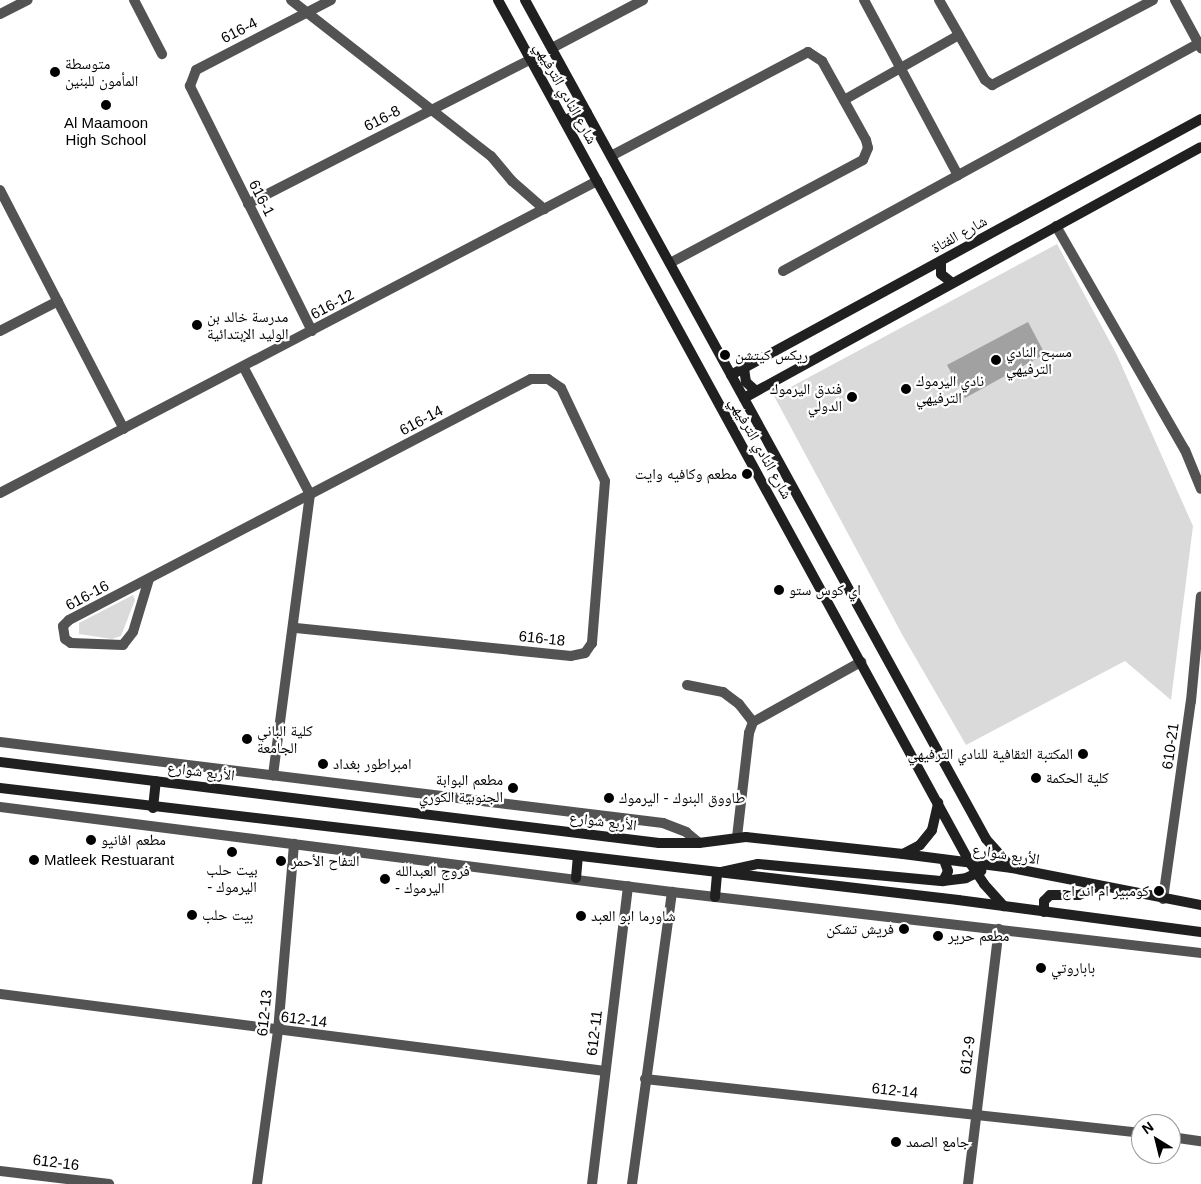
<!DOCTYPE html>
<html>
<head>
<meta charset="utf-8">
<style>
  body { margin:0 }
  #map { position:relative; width:1201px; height:1184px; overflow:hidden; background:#fff; font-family:Helvetica,"Noto Naskh Arabic",sans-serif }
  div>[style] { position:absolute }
  .green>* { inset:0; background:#dadada }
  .water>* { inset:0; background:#a1a1a1 }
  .street>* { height:10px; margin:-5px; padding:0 5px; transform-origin:5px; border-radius:5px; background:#535353 }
  .secondary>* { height:10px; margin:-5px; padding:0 5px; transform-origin:5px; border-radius:5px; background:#202020 }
  .dots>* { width:14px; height:14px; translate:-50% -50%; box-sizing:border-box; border:2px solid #fff; border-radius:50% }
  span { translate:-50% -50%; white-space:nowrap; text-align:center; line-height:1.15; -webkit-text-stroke:4.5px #fff; paint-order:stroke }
  .street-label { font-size:15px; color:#000 }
  .poi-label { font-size:15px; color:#000 }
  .left { translate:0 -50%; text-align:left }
  .right { translate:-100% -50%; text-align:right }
  .north { position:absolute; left:1131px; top:1114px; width:50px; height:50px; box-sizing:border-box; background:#fff; border:1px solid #999; border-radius:50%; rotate:324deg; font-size:14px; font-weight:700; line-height:20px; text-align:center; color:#000 }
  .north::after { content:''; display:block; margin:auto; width:18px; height:22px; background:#000; clip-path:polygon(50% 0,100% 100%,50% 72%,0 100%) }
</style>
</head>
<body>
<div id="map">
  <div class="green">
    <i style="clip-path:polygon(1057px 244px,1116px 353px,1193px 526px,1171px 700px,1125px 661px,966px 745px,903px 636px,774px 396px)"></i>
    <i style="clip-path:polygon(133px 595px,135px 600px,121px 636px,112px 639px,79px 634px,79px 623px)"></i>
  </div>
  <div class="water">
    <i style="clip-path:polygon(1028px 322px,1045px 354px,965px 398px,947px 365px)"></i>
  </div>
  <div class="street">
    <i style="left:134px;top:0;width:61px;rotate:62.6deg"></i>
    <i style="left:291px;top:0;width:254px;rotate:38deg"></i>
    <i style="left:491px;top:156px;width:33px;rotate:50deg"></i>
    <i style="left:512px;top:181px;width:43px;rotate:41.2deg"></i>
    <i style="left:864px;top:0;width:199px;rotate:61.8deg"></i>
    <i style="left:939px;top:0;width:92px;rotate:60.1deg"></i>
    <i style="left:985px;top:80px;width:9px;rotate:36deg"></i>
    <i style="left:992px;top:85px;width:182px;rotate:-27.8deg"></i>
    <i style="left:1175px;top:0;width:55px;rotate:61.6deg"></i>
    <i style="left:0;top:14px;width:31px;rotate:-27deg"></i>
    <i style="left:552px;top:48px;width:103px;rotate:-27.8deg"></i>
    <i style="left:844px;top:100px;width:132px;rotate:-29.5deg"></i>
    <i style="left:611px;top:156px;width:223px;rotate:-27.8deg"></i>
    <i style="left:808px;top:52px;width:17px;rotate:33deg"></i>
    <i style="left:822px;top:61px;width:90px;rotate:60.9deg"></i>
    <i style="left:866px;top:140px;width:8px;rotate:76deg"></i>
    <i style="left:868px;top:148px;width:13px;rotate:113deg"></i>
    <i style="left:863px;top:160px;width:219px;rotate:151.9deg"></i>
    <i style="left:0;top:190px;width:269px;rotate:62.6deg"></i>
    <i style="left:248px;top:204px;width:317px;rotate:-27.1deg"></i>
    <i style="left:1056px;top:226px;width:258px;rotate:60.1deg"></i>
    <i style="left:1185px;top:450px;width:42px;rotate:67.7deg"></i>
    <i style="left:783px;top:271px;width:477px;rotate:-28.7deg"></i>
    <i style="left:0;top:331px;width:65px;rotate:-27.3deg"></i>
    <i style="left:312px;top:331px;width:274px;rotate:-116.5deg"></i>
    <i style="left:190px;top:86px;width:17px;rotate:-69deg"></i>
    <i style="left:196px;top:70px;width:152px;rotate:-27.4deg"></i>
    <i style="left:244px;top:368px;width:142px;rotate:62.4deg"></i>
    <i style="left:310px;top:494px;width:284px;rotate:97.5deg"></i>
    <i style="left:0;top:493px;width:674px;rotate:-27.59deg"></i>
    <i style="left:149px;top:579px;width:55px;rotate:106.8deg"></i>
    <i style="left:133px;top:632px;width:16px;rotate:128deg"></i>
    <i style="left:123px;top:645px;width:52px;rotate:-177.8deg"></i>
    <i style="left:71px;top:643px;width:7px;rotate:-146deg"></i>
    <i style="left:65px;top:639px;width:13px;rotate:-99deg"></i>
    <i style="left:63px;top:626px;width:8px;rotate:-45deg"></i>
    <i style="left:69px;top:620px;width:521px;rotate:-27.55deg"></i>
    <i style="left:531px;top:379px;width:17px"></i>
    <i style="left:548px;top:379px;width:16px;rotate:35deg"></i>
    <i style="left:561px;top:388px;width:103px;rotate:64.7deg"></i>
    <i style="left:605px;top:481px;width:163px;rotate:94.6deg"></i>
    <i style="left:592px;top:643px;width:12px;rotate:125deg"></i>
    <i style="left:585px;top:653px;width:14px;rotate:168deg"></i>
    <i style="left:571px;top:656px;width:279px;rotate:-174.2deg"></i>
    <i style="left:687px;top:685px;width:37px;rotate:11deg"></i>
    <i style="left:723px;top:692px;width:20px;rotate:37deg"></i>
    <i style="left:739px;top:704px;width:23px;rotate:52deg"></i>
    <i style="left:0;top:742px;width:668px;rotate:6.97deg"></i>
    <i style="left:663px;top:823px;width:25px;rotate:21deg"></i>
    <i style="left:686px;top:832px;width:17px;rotate:40deg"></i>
    <i style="left:0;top:807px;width:677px;rotate:7.21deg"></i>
    <i style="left:672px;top:892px;width:533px;rotate:6.58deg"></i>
    <i style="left:737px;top:837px;width:105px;rotate:-83.4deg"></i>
    <i style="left:749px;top:733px;width:12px;rotate:-70deg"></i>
    <i style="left:753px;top:722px;width:124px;rotate:-29.1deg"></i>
    <i style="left:1163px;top:899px;width:200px;rotate:-82deg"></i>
    <i style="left:1191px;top:701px;width:105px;rotate:-84.6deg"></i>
    <i style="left:0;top:994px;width:610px;rotate:7.25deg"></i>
    <i style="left:645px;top:1079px;width:499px;rotate:6.2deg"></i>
    <i style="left:1171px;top:1137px;width:30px;rotate:8deg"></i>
    <i style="left:0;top:1171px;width:110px;rotate:6.8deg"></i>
    <i style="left:257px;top:1184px;width:154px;rotate:-82.2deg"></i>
    <i style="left:278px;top:1031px;width:188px;rotate:-85.1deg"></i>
    <i style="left:592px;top:1184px;width:300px;rotate:-83.1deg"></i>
    <i style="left:632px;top:1184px;width:295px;rotate:-82.2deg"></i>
    <i style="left:968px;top:1184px;width:257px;rotate:-83.1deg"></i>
  </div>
  <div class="secondary">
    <i style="left:498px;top:0;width:984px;rotate:61.32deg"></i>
    <i style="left:970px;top:863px;width:25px;rotate:56deg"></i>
    <i style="left:984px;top:884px;width:30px;rotate:48deg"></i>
    <i style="left:525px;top:0;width:957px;rotate:61.21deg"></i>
    <i style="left:986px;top:839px;width:39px;rotate:48deg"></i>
    <i style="left:564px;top:120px;width:24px;rotate:-19deg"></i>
    <i style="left:941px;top:261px;width:13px;rotate:90deg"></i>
    <i style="left:941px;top:274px;width:13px;rotate:39deg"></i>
    <i style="left:744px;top:368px;width:14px;rotate:82deg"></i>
    <i style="left:746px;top:382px;width:13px;rotate:42deg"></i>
    <i style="left:731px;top:375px;width:535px;rotate:-28.58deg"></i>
    <i style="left:744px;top:398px;width:521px;rotate:-28.78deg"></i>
    <i style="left:0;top:762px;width:664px;rotate:7.01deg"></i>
    <i style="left:659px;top:843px;width:40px"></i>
    <i style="left:699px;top:843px;width:47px;rotate:-7.3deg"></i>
    <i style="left:746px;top:837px;width:158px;rotate:6.2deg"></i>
    <i style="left:903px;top:854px;width:110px;rotate:7.3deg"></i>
    <i style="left:1012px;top:868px;width:193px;rotate:11.1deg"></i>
    <i style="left:0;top:788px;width:965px;rotate:6.67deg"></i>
    <i style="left:958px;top:900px;width:245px;rotate:7.5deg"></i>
    <i style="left:153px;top:808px;width:27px;rotate:-84deg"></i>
    <i style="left:903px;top:854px;width:19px;rotate:-28deg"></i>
    <i style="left:920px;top:845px;width:19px;rotate:-51deg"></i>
    <i style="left:932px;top:830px;width:28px;rotate:-77deg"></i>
    <i style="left:576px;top:878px;width:21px;rotate:-85deg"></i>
    <i style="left:943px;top:881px;width:11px;rotate:-63deg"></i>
    <i style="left:948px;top:871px;width:12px;rotate:-110deg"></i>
    <i style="left:715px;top:897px;width:24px;rotate:-85deg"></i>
    <i style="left:717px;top:873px;width:42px;rotate:-12.4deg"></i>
    <i style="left:758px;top:864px;width:186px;rotate:5.3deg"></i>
    <i style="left:943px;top:881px;width:23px;rotate:-7deg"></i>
    <i style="left:966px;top:878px;width:17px;rotate:-25deg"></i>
    <i style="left:1044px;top:912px;width:11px;rotate:-90deg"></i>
    <i style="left:1044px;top:901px;width:8px;rotate:-45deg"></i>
    <i style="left:1050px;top:895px;width:29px"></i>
    <i style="left:1079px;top:895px;width:21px;rotate:-25deg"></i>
  </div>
  <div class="dots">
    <i style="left:55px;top:72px;background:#000"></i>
    <i style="left:106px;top:105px;background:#000"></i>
    <i style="left:197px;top:325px;background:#000"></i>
    <i style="left:725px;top:355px;background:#000"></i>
    <i style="left:996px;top:360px;background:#000"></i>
    <i style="left:906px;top:389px;background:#000"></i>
    <i style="left:852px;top:397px;background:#000"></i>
    <i style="left:747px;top:474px;background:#000"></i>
    <i style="left:779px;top:590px;background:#000"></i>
    <i style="left:247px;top:739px;background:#000"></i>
    <i style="left:1083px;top:754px;background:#000"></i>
    <i style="left:323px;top:764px;background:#000"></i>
    <i style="left:1036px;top:778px;background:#000"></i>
    <i style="left:513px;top:788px;background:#000"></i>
    <i style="left:609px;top:798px;background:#000"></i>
    <i style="left:91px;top:840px;background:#000"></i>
    <i style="left:232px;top:852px;background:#000"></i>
    <i style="left:34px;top:860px;background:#000"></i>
    <i style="left:281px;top:861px;background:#000"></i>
    <i style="left:385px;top:879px;background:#000"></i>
    <i style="left:1159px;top:891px;background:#000"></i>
    <i style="left:192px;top:915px;background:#000"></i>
    <i style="left:581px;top:916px;background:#000"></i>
    <i style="left:904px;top:929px;background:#000"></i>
    <i style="left:938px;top:936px;background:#000"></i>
    <i style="left:1041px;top:968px;background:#000"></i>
    <i style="left:896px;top:1142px;background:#000"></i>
  </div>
  <div class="street-label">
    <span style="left:239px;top:30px;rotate:-27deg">616-4</span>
    <span style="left:566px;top:93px;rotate:61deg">شارع النادي الترفيهي</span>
    <span style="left:382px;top:118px;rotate:-27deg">616-8</span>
    <span style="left:262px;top:198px;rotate:63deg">616-1</span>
    <span style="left:959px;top:234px;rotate:-29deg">شارع الفتاة</span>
    <span style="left:332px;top:304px;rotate:-28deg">616-12</span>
    <span style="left:421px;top:420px;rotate:-28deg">616-14</span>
    <span style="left:761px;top:448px;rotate:61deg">شارع النادي الترفيهي</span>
    <span style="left:87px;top:595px;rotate:-28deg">616-16</span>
    <span style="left:542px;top:638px;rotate:6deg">616-18</span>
    <span style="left:1170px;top:746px;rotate:-82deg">610-21</span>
    <span style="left:201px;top:771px;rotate:7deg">الأربع شوارع</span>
    <span style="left:603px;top:821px;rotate:7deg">الأربع شوارع</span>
    <span style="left:1006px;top:854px;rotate:9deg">الأربع شوارع</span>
    <span style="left:264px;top:1013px;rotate:-84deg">612-13</span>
    <span style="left:304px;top:1019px;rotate:7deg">612-14</span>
    <span style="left:594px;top:1033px;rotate:-83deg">612-11</span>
    <span style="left:967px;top:1055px;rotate:-83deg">612-9</span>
    <span style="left:895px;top:1090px;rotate:6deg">612-14</span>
    <span style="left:56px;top:1162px;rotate:7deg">612-16</span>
  </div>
  <div class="poi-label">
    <span class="left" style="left:65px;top:72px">متوسطة<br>المأمون للبنين</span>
    <span style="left:106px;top:131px">Al Maamoon<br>High School</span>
    <span class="left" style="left:207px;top:325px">مدرسة خالد بن<br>الوليد الإبتدائية</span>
    <span class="left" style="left:1006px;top:360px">مسبح النادي<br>الترفيهي</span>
    <span class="left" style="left:735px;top:355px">ريكس كيتشن</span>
    <span class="left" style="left:916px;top:389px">نادي اليرموك<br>الترفيهي</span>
    <span class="right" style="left:842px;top:397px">فندق اليرموك<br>الدولي</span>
    <span class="right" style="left:737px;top:474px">مطعم وكافيه وايت</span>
    <span class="left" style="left:789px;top:590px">اي كوس ستو</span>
    <span class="left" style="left:257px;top:739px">كلية الباني<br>الجامعة</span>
    <span class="right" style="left:1073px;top:754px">المكتبة الثقافية للنادي الترفيهي</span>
    <span class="left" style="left:333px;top:764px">امبراطور بغداد</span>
    <span class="left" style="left:1046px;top:778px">كلية الحكمة</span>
    <span class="right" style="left:503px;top:788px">مطعم البوابة<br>الجنوبية الكوري</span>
    <span class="left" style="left:619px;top:798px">طاووق البنوك - اليرموك</span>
    <span class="left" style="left:101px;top:840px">مطعم افانيو</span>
    <span class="left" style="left:44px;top:860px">Matleek Restuarant</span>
    <span class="left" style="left:291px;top:861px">التفاح الأحمر</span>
    <span style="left:232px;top:878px">بيت حلب<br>- اليرموك</span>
    <span class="left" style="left:395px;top:879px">فروج العبدالله<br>- اليرموك</span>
    <span class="right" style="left:1149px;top:891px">كومبير ام اند اج</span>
    <span class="left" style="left:202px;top:915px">بيت حلب</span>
    <span class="left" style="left:591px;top:916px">شاورما ابو العبد</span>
    <span class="right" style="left:894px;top:929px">فريش تشكن</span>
    <span class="left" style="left:948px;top:936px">مطعم حرير</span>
    <span class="left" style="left:1051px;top:968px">باباروتي</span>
    <span class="left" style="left:906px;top:1142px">جامع الصمد</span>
  </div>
  <div class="north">N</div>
</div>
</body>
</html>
